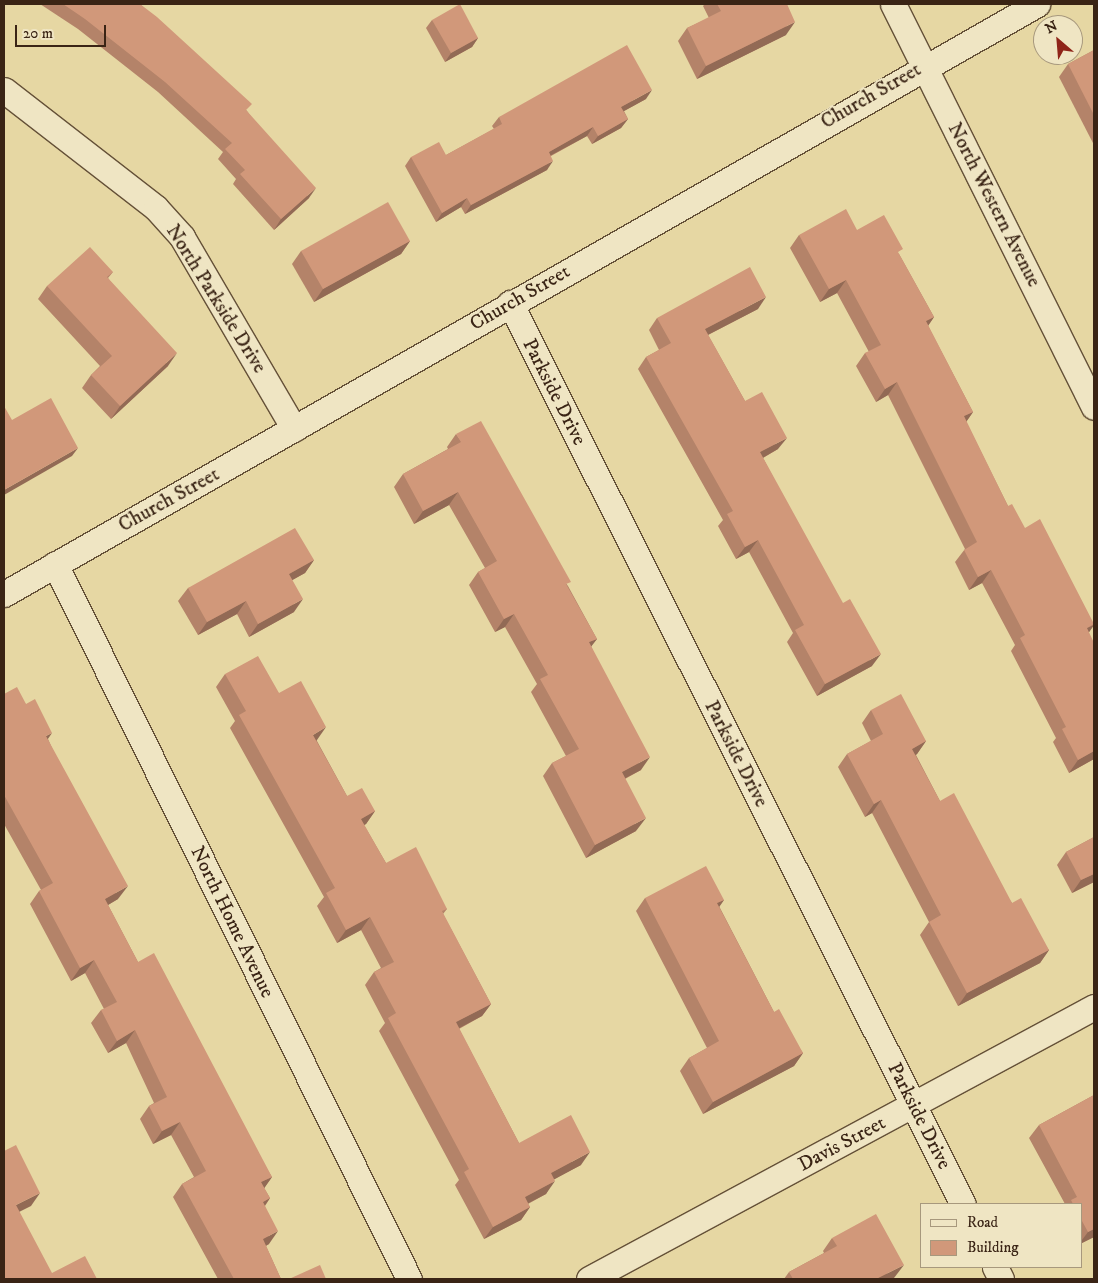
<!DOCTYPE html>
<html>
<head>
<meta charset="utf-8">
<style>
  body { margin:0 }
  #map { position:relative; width:1098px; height:1283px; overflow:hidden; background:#e6d7a3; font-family:"IM FELL DW Pica",serif }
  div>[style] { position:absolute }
  .roads { filter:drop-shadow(1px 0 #655138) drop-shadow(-1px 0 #655138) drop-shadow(0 1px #655138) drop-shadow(0 -1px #655138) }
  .street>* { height:25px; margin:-12.5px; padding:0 12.5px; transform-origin:12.5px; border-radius:12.5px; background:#efe5c3 }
  .wall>* { inset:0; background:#b48369 }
  .shaded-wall>* { inset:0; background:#926a55 }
  .building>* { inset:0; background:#d1987a }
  span { translate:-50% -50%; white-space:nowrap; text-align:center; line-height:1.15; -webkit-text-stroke:4.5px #efe5c3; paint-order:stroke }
  .street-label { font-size:20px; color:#3a2415 }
  .frame { position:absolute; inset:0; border:5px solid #3a2415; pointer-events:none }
  .legend { position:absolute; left:920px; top:1203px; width:162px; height:65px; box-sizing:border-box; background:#efe5c3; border:1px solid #a7987d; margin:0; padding:6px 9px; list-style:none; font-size:15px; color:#3a2415 }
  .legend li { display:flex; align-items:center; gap:10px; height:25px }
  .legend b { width:25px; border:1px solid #a7987d }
  .north { position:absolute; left:1033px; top:15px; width:50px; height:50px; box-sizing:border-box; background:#efe5c3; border:1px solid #a7987d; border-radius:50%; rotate:333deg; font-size:14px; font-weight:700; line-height:20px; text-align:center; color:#3a2415 }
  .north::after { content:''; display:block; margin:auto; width:18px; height:22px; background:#8f2418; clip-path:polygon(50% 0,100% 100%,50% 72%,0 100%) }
  .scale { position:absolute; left:15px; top:25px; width:91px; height:22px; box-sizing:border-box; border:2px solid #3a2415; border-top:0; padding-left:6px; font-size:15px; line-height:18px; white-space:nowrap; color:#3a2415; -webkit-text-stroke:4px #efe5c3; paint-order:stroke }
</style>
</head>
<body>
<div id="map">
  <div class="roads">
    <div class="street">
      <i style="left:893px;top:4px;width:450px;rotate:63.5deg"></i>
      <i style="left:4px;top:90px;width:192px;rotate:37.8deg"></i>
      <i style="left:156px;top:208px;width:39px;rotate:48deg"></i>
      <i style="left:182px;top:237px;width:222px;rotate:59.7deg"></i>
      <i style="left:510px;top:303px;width:1008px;rotate:63.31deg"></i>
      <i style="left:55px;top:564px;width:798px;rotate:63.66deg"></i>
      <i style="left:4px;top:594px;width:1190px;rotate:-29.73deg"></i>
      <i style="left:995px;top:1267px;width:13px;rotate:63deg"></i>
      <i style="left:589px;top:1279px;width:574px;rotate:-28.31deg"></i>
    </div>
  </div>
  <div class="wall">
    <i style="clip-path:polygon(40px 4px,140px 4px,247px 111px,309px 198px,274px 230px,233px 184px,236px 179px,218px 159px,223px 152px,158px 92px,78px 29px)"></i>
    <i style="clip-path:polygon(705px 4px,787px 4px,786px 35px,697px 79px,678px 41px,687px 28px,709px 18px,703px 6px)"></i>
    <i style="clip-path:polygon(432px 20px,478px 38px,472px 47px,445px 62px,426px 28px)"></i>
    <i style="clip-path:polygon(1094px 50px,1094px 145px,1059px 77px,1068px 64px)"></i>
    <i style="clip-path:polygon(646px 99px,624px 111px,628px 119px,621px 128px,592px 144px,587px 136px,551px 156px,547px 170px,465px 214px,461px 207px,436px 222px,405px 166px,411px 157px,446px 155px,494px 129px,492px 126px,499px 117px)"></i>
    <i style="clip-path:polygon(857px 230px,899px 254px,934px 317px,928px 326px,973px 412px,966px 422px,1008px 506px,1094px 625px,1089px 632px,1094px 759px,1069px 773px,1053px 742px,1056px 738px,1011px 651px,1015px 645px,982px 583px,969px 590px,955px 562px,965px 549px,888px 395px,876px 402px,856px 366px,865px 353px,869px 352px,837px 293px,820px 302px,790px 248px,799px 235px)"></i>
    <i style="clip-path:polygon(410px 241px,401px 254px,314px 302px,292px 264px,301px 251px)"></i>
    <i style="clip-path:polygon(113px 272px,108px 278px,168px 366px,111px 419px,82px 388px,91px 375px,100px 366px,38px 299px,47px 286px)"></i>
    <i style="clip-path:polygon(758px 309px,708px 335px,745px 401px,778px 449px,763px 458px,872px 666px,817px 696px,787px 642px,793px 633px,749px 552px,736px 559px,718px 526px,723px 520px,638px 369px,646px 357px,659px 350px,649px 330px,657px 318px)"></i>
    <i style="clip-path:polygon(456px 434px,568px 586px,597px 639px,591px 646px,641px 770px,625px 779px,636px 831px,586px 858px,543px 776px,552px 763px,566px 756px,531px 692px,537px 684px,505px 627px,495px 632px,469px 585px,478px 572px,485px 568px,449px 505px,414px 524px,394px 487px,403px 474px,448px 449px,447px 447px)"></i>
    <i style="clip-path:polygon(314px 560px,305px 573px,292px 580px,294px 612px,249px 637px,237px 614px,198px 635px,178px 601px,188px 588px)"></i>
    <i style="clip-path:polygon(225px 674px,279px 693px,317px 740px,317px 741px,347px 796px,375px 811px,366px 824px,364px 825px,386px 863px,447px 909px,443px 914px,491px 1004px,482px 1016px,459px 1029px,519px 1143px,581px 1165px,554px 1179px,546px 1194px,528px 1204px,530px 1207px,521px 1220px,484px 1239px,455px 1185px,459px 1180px,379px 1031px,385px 1023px,365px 985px,374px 972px,381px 968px,361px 930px,337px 943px,317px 906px,324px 897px,230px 728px,235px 721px,216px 687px)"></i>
    <i style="clip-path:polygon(4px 694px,26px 704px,48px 739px,118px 899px,108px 905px,138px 962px,272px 1177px,264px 1188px,270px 1198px,265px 1206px,269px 1244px,266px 1246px,281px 1279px,218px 1279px,173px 1197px,182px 1184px,194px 1177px,171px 1135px,153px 1144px,140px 1119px,149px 1106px,154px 1103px,126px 1043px,108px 1053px,91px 1023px,101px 1010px,104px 1009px,85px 973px,71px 981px,30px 904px,39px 891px,41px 890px,4px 824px)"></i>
    <i style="clip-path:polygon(871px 710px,926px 741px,917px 754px,916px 755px,940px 801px,1012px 903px,1049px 950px,1040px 963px,958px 1006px,920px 935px,929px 922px,872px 813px,865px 817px,838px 767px,847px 754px,871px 741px,862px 723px)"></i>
    <i style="clip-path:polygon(1094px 837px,1094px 882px,1072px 893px,1057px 865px,1066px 852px)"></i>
    <i style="clip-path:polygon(645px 898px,724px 900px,719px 906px,774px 1012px,803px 1053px,794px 1066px,703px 1114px,680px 1071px,689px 1058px,707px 1048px,636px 911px)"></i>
    <i style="clip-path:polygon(1094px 1095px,1094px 1237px,1082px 1243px,1082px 1204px,1065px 1204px,1029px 1138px,1039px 1125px)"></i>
    <i style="clip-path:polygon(832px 1238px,894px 1278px,892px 1279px,784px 1279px,789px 1272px,824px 1253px,823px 1251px)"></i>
  </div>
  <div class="shaded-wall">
    <i style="clip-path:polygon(795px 22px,786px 35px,697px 79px,706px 66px)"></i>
    <i style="clip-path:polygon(478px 38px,472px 47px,445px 62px,451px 53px)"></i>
    <i style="clip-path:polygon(652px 90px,646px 99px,615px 116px,621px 107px)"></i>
    <i style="clip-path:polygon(628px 119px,621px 128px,592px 144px,598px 136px)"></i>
    <i style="clip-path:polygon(593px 127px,587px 136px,542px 160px,549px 152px)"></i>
    <i style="clip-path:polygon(553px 161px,547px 170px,465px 214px,471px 205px)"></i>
    <i style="clip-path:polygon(316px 188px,309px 198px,274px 230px,281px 219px)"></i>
    <i style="clip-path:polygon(467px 198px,461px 207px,436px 222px,442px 213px)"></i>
    <i style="clip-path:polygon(410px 241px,401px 254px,314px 302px,323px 289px)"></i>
    <i style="clip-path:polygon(846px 280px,837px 293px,820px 302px,829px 289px)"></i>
    <i style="clip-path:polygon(766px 297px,758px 309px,696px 341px,705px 329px)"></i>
    <i style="clip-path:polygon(934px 317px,925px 330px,926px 321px)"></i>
    <i style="clip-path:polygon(177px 353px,168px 366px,111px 419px,120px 406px)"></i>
    <i style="clip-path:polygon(897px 382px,888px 395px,876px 402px,885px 389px)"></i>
    <i style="clip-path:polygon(973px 412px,964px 425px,964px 416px)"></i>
    <i style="clip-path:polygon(787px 438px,778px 449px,752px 464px,760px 452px)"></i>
    <i style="clip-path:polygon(78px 448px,72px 456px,4px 495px,4px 490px)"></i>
    <i style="clip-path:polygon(458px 492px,449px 505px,414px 524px,423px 511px)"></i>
    <i style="clip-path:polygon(758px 540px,749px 552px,736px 559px,745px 547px)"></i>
    <i style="clip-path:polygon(314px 560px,305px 573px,280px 587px,289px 574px)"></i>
    <i style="clip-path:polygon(991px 570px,982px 583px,969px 590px,978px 577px)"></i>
    <i style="clip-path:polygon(303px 599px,294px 612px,249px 637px,258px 624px)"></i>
    <i style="clip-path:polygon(246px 601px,237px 614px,198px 635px,207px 622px)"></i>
    <i style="clip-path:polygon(514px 614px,505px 627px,495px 632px,504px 619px)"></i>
    <i style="clip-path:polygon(1094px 625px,1085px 638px,1087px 628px)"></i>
    <i style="clip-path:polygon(597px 639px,587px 652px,589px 642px)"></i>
    <i style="clip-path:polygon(881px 654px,872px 666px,817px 696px,825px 684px)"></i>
    <i style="clip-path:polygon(326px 727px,317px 740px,304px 747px,313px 735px)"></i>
    <i style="clip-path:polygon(52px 733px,43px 746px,46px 736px)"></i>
    <i style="clip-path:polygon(926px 741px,917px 754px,903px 762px,912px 749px)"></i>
    <i style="clip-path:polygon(1094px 751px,1094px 759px,1069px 773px,1078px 760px)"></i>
    <i style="clip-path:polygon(650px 757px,641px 770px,612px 785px,622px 772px)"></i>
    <i style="clip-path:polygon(881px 800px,872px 813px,865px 817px,874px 804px)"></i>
    <i style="clip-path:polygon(375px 811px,366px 824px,351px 832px,361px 819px)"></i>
    <i style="clip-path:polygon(646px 818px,636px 831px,586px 858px,595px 845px)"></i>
    <i style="clip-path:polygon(1094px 874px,1094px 882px,1072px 893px,1081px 880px)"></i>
    <i style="clip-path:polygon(128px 886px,118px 899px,96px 912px,105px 899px)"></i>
    <i style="clip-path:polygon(724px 900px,715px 913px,717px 903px)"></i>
    <i style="clip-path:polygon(370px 917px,361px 930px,337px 943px,346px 930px)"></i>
    <i style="clip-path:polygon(1049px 950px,1040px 963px,958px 1006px,967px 993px)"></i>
    <i style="clip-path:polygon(94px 960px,85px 973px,71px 981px,80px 968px)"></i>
    <i style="clip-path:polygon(491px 1004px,482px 1016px,446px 1035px,456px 1022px)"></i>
    <i style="clip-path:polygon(135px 1030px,126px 1043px,108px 1053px,117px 1041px)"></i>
    <i style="clip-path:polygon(803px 1053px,794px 1066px,703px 1114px,713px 1102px)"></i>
    <i style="clip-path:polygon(180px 1122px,171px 1135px,153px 1144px,162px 1131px)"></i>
    <i style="clip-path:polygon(590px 1152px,581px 1165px,542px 1186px,551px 1173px)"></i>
    <i style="clip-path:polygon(272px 1177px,263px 1190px,261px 1182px)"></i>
    <i style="clip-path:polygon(555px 1181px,546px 1194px,515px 1210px,525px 1197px)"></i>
    <i style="clip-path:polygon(40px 1193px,31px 1206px,7px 1218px,16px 1205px)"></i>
    <i style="clip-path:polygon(270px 1198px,261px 1211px,263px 1202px)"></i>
    <i style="clip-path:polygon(530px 1207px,521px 1220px,484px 1239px,493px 1227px)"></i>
    <i style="clip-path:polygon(1094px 1229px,1094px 1237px,1082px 1243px,1082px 1240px,1088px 1232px)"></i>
    <i style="clip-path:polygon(278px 1231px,269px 1244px,254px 1252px,263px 1239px)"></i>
    <i style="clip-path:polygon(904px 1265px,894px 1278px,892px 1279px,876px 1279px)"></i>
  </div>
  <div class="building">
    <i style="clip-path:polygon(63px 4px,140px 4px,157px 17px,252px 104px,246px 110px,316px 188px,281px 219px,240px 174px,245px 170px,225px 149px,232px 143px,165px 82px,85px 19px)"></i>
    <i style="clip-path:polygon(460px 4px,478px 38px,451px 53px,432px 20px)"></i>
    <i style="clip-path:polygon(717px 4px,787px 4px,795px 22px,706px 66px,687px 28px,721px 11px)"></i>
    <i style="clip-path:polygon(627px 45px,652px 90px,621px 107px,628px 119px,598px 136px,593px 127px,549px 152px,553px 161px,471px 205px,467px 198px,442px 213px,411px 157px,439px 142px,446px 155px,502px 124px,499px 117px)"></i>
    <i style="clip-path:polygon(1094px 50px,1094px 115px,1068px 64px)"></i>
    <i style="clip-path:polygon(388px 202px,410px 241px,323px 289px,301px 251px)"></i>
    <i style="clip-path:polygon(846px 209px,857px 230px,884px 215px,903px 249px,898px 252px,934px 317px,926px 321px,973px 412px,964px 416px,1008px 506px,1012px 504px,1025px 528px,1040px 519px,1094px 624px,1087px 628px,1094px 643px,1094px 751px,1078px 760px,1062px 729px,1066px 727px,1020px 638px,1025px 635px,991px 570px,978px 577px,964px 550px,977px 542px,897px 382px,885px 389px,865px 353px,881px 345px,846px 280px,829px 289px,799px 235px)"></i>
    <i style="clip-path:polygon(90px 247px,113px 272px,107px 277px,177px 353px,120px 406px,91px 375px,112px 356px,47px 286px)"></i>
    <i style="clip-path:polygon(750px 267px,766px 297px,705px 329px,745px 401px,762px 392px,787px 438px,760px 452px,843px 603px,850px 599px,881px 654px,825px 684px,795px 630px,804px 625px,758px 540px,745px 547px,727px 514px,733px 511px,646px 357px,671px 343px,657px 318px)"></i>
    <i style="clip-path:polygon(51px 398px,78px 448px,4px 490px,4px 406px,12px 420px)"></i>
    <i style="clip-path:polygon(481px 421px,571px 582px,566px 584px,597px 639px,589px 642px,650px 757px,622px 772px,646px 818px,595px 845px,552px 763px,579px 749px,540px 679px,548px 675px,514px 614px,504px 619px,478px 572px,497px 561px,458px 492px,423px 511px,403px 474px,461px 442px,456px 434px)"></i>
    <i style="clip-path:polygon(295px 528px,314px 560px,289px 574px,303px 599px,258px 624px,246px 601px,207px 622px,188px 588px)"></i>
    <i style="clip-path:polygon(258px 656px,279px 693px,301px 681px,326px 727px,313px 735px,347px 796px,362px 788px,375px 811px,361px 819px,386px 863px,416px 847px,447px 909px,442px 911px,491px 1004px,456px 1022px,519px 1143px,571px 1115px,590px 1152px,551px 1173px,555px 1181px,525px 1197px,530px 1207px,493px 1227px,464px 1172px,469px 1169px,388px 1018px,396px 1013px,374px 972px,394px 962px,370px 917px,346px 930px,326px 893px,335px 888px,239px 715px,246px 711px,225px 674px)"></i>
    <i style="clip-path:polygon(17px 687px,26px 704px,35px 699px,52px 733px,46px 736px,128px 886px,105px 899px,138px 962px,154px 953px,272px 1177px,261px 1182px,270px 1198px,263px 1202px,278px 1231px,263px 1239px,281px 1279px,234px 1279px,182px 1184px,206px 1171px,180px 1122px,162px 1131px,149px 1106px,167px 1097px,135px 1030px,117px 1041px,101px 1010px,117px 1002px,94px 960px,80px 968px,39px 891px,53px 883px,4px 795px,4px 694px)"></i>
    <i style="clip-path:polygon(901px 694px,926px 741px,912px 749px,940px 801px,954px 793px,1012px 903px,1021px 898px,1049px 950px,967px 993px,929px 922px,941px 915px,881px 800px,874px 804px,847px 754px,883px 734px,871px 710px)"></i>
    <i style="clip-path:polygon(1094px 837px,1094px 874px,1081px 880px,1066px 852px)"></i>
    <i style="clip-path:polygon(706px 866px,724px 900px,717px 903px,774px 1012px,779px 1009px,803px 1053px,713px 1102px,689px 1058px,719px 1041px,645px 898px)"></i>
    <i style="clip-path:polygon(1094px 1095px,1094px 1229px,1088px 1232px,1082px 1221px,1082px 1204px,1073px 1204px,1071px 1200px,1077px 1197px,1039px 1125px)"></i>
    <i style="clip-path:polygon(16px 1145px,40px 1193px,16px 1205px,52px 1273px,85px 1256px,97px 1279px,4px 1279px,4px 1150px,4px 1151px)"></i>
    <i style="clip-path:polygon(876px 1214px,904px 1265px,876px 1279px,793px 1279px,789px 1272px,837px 1246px,832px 1238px)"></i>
    <i style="clip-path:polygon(320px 1265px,326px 1279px,289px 1279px)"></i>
  </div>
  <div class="street-label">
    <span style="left:871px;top:96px;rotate:-30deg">Church Street</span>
    <span style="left:994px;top:205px;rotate:63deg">North Western Avenue</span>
    <span style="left:520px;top:298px;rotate:-30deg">Church Street</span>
    <span style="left:216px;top:299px;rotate:58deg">North Parkside Drive</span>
    <span style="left:554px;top:392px;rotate:63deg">Parkside Drive</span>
    <span style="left:169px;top:500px;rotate:-29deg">Church Street</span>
    <span style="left:736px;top:754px;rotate:63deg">Parkside Drive</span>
    <span style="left:232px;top:922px;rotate:64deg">North Home Avenue</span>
    <span style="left:919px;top:1116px;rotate:63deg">Parkside Drive</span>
    <span style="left:842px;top:1144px;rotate:-28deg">Davis Street</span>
  </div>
  <div class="frame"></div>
  <ul class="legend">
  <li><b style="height:6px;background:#efe5c3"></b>Road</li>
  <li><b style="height:14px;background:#d1987a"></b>Building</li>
  </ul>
  <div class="north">N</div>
  <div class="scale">20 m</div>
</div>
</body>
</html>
